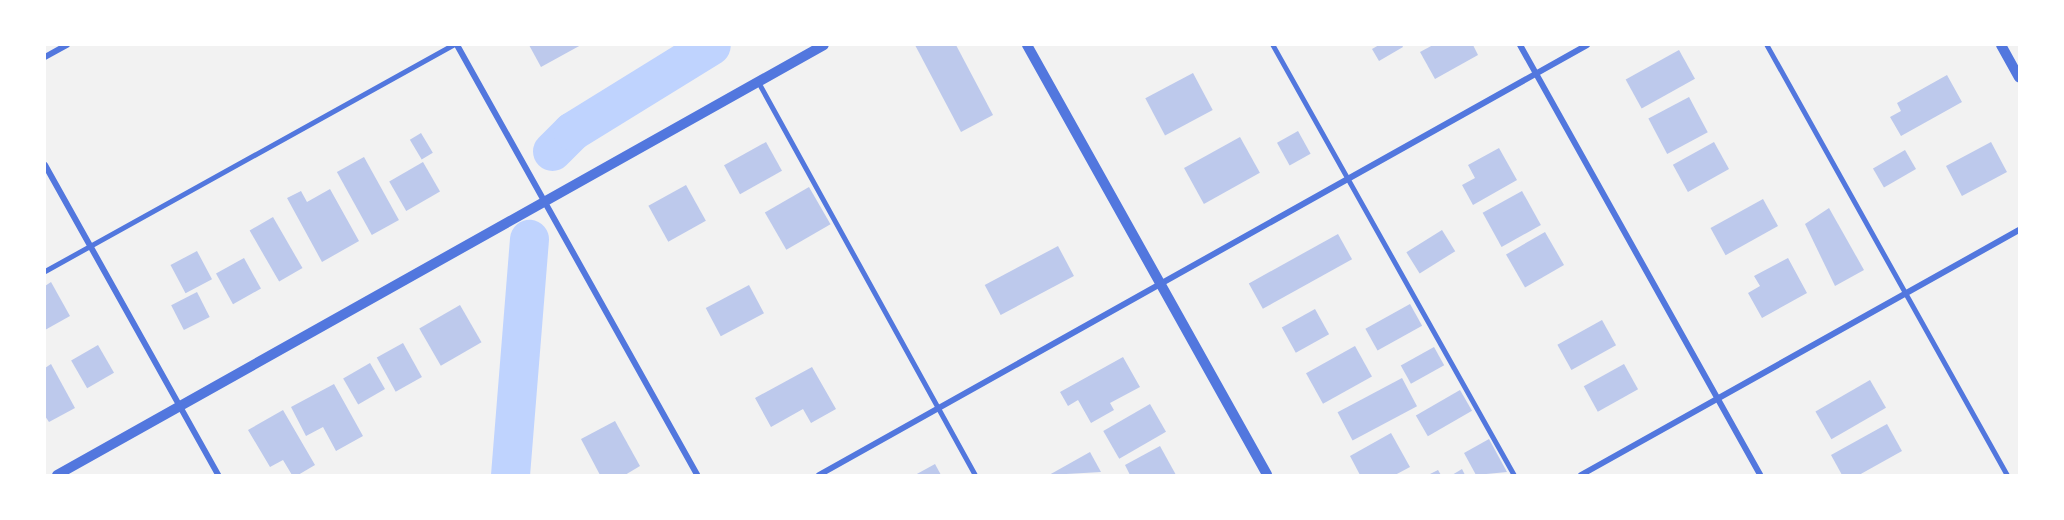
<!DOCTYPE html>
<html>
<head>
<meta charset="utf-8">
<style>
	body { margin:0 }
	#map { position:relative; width:2064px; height:520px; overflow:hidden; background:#f2f2f2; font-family:Roboto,sans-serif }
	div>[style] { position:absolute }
	.river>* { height:39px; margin:-19.5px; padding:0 19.5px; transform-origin:19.5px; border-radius:19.5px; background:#bfd3fe }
	.building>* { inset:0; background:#bdc9ec; transform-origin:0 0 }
	.service>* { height:4.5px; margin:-2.25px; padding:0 2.25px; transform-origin:2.25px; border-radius:2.25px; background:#5277de }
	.minor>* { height:6px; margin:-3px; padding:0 3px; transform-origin:3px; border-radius:3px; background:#5277de }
	.tertiary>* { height:10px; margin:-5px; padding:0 5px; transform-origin:5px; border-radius:5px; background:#5277de }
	span { translate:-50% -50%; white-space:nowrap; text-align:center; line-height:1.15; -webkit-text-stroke:6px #fff; paint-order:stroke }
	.frame { position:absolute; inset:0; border:46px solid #fff; pointer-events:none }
</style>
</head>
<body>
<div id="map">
	<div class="river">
		<div style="left:552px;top:151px;width:28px;rotate:-45deg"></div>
		<div style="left:572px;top:131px;width:163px;rotate:-31.7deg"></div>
		<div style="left:510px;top:475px;width:237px;rotate:-85.4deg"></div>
	</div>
	<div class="building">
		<div style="clip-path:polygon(529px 45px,581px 45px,541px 67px)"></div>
		<div style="clip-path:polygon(915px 45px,956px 45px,993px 115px,961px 132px)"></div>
		<div style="clip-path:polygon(1379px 45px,1402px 45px,1403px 47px,1379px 61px,1372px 49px)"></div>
		<div style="clip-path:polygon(1433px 45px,1473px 45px,1478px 55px,1435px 79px,1420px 52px)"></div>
		<div style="left:1679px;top:50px;width:33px;height:61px;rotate:61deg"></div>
		<div style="left:1193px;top:73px;width:42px;height:54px;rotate:62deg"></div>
		<div style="clip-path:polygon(1947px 75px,1962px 102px,1901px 136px,1890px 117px,1901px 111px,1897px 103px)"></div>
		<div style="left:1689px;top:97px;width:40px;height:46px;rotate:62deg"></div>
		<div style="left:1298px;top:131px;width:26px;height:24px;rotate:61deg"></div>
		<div style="left:421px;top:133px;width:23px;height:13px;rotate:59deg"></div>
		<div style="left:1240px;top:137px;width:41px;height:64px;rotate:61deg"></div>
		<div style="left:766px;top:142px;width:33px;height:48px;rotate:61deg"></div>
		<div style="left:1714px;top:142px;width:31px;height:47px;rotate:61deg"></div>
		<div style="left:1991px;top:142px;width:34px;height:51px;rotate:62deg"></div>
		<div style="clip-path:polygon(1499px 148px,1517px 180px,1473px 205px,1462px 185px,1475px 178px,1468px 165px)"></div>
		<div style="left:1905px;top:150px;width:22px;height:37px;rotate:60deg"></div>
		<div style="left:364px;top:157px;width:72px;height:31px;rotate:61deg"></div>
		<div style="left:423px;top:162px;width:34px;height:39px;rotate:60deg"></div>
		<div style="left:686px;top:185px;width:41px;height:43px;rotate:61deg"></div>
		<div style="left:809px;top:187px;width:43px;height:51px;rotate:60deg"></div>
		<div style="clip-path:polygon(330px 189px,359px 241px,322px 262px,287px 198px,301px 191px,307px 202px)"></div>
		<div style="left:1522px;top:191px;width:39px;height:45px;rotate:61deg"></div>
		<div style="left:1763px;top:199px;width:31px;height:60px;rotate:61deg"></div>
		<div style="clip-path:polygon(1829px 208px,1864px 270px,1835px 286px,1805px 224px)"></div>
		<div style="left:273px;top:217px;width:59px;height:27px;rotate:60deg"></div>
		<div style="left:1442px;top:230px;width:25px;height:42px;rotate:58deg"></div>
		<div style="left:1545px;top:232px;width:38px;height:45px;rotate:60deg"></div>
		<div style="left:1338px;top:234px;width:29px;height:102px;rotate:61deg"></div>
		<div style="left:1058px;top:246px;width:34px;height:83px;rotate:62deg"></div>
		<div style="left:197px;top:251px;width:32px;height:30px;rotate:62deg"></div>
		<div style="left:244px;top:258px;width:35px;height:32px;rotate:61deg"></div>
		<div style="clip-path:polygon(1788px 258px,1807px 293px,1762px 318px,1748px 293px,1760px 286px,1754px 276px)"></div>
		<div style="clip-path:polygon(51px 282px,70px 316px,45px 330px,45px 286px)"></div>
		<div style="left:749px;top:285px;width:32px;height:49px;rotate:62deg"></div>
		<div style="left:197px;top:292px;width:28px;height:29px;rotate:63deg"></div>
		<div style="left:1410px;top:304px;width:25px;height:51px;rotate:61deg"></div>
		<div style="left:460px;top:305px;width:43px;height:47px;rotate:60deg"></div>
		<div style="left:1315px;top:309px;width:29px;height:38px;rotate:61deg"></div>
		<div style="left:1602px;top:320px;width:29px;height:51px;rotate:61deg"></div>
		<div style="left:403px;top:343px;width:39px;height:30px;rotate:61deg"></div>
		<div style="left:98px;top:345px;width:32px;height:31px;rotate:60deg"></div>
		<div style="left:1355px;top:346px;width:35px;height:56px;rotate:61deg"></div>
		<div style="left:1434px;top:347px;width:21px;height:38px;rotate:61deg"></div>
		<div style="clip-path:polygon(1123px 357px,1140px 387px,1110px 403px,1114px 410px,1091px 423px,1078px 400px,1068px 406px,1060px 392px)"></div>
		<div style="left:370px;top:363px;width:30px;height:31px;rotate:60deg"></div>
		<div style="clip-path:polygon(51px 364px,75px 408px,49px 422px,45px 416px,45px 368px)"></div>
		<div style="left:1624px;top:364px;width:29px;height:46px;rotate:61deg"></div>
		<div style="clip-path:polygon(812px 367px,836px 409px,811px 423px,803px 409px,771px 427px,755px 398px)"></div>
		<div style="left:1402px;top:378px;width:32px;height:73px;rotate:62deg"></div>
		<div style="left:1870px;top:380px;width:32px;height:63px;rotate:60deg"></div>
		<div style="clip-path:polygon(334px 384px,363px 436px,336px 451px,323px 427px,306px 436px,291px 407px)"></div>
		<div style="left:1460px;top:390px;width:24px;height:51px;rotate:60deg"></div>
		<div style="left:1150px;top:404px;width:32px;height:54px;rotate:60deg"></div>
		<div style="clip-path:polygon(283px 410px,315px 465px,298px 475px,292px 475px,283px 460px,270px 467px,248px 430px)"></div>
		<div style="clip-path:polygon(615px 421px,640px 466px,625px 475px,600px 475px,581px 439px)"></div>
		<div style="clip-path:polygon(1887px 424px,1902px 451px,1859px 475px,1842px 475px,1831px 455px)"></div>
		<div style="clip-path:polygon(1391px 433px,1410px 467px,1395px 475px,1360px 475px,1350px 456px)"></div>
		<div style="clip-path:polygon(1489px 439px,1507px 472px,1476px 475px,1464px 453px)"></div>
		<div style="clip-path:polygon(1160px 446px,1176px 475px,1130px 475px,1125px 465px)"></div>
		<div style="clip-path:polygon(1090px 452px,1101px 472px,1049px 475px)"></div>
		<div style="clip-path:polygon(935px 464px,941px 475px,915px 475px)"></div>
		<div style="clip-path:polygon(1462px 469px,1465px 475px,1452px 475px)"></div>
		<div style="clip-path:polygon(1438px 470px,1441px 475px,1428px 475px)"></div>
	</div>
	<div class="service">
		<div style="left:1273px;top:45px;width:493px;rotate:60.7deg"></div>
		<div style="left:1767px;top:45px;width:492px;rotate:60.8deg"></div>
		<div style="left:759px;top:83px;width:448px;rotate:61.1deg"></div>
		<div style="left:45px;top:271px;width:466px;rotate:-29deg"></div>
	</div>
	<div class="minor">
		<div style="left:457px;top:45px;width:492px;rotate:60.8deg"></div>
		<div style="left:1520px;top:45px;width:492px;rotate:60.8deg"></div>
		<div style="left:45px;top:57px;width:25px;rotate:-29deg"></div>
		<div style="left:45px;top:165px;width:355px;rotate:60.8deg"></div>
		<div style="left:819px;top:475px;width:880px;rotate:-29.24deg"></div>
		<div style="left:1581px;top:475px;width:502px;rotate:-29.22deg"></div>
	</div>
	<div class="tertiary">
		<div style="left:1027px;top:45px;width:492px;rotate:60.8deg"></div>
		<div style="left:2001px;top:45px;width:37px;rotate:61deg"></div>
		<div style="left:57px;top:475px;width:879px;rotate:-29.28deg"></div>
	</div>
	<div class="frame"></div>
</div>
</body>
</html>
